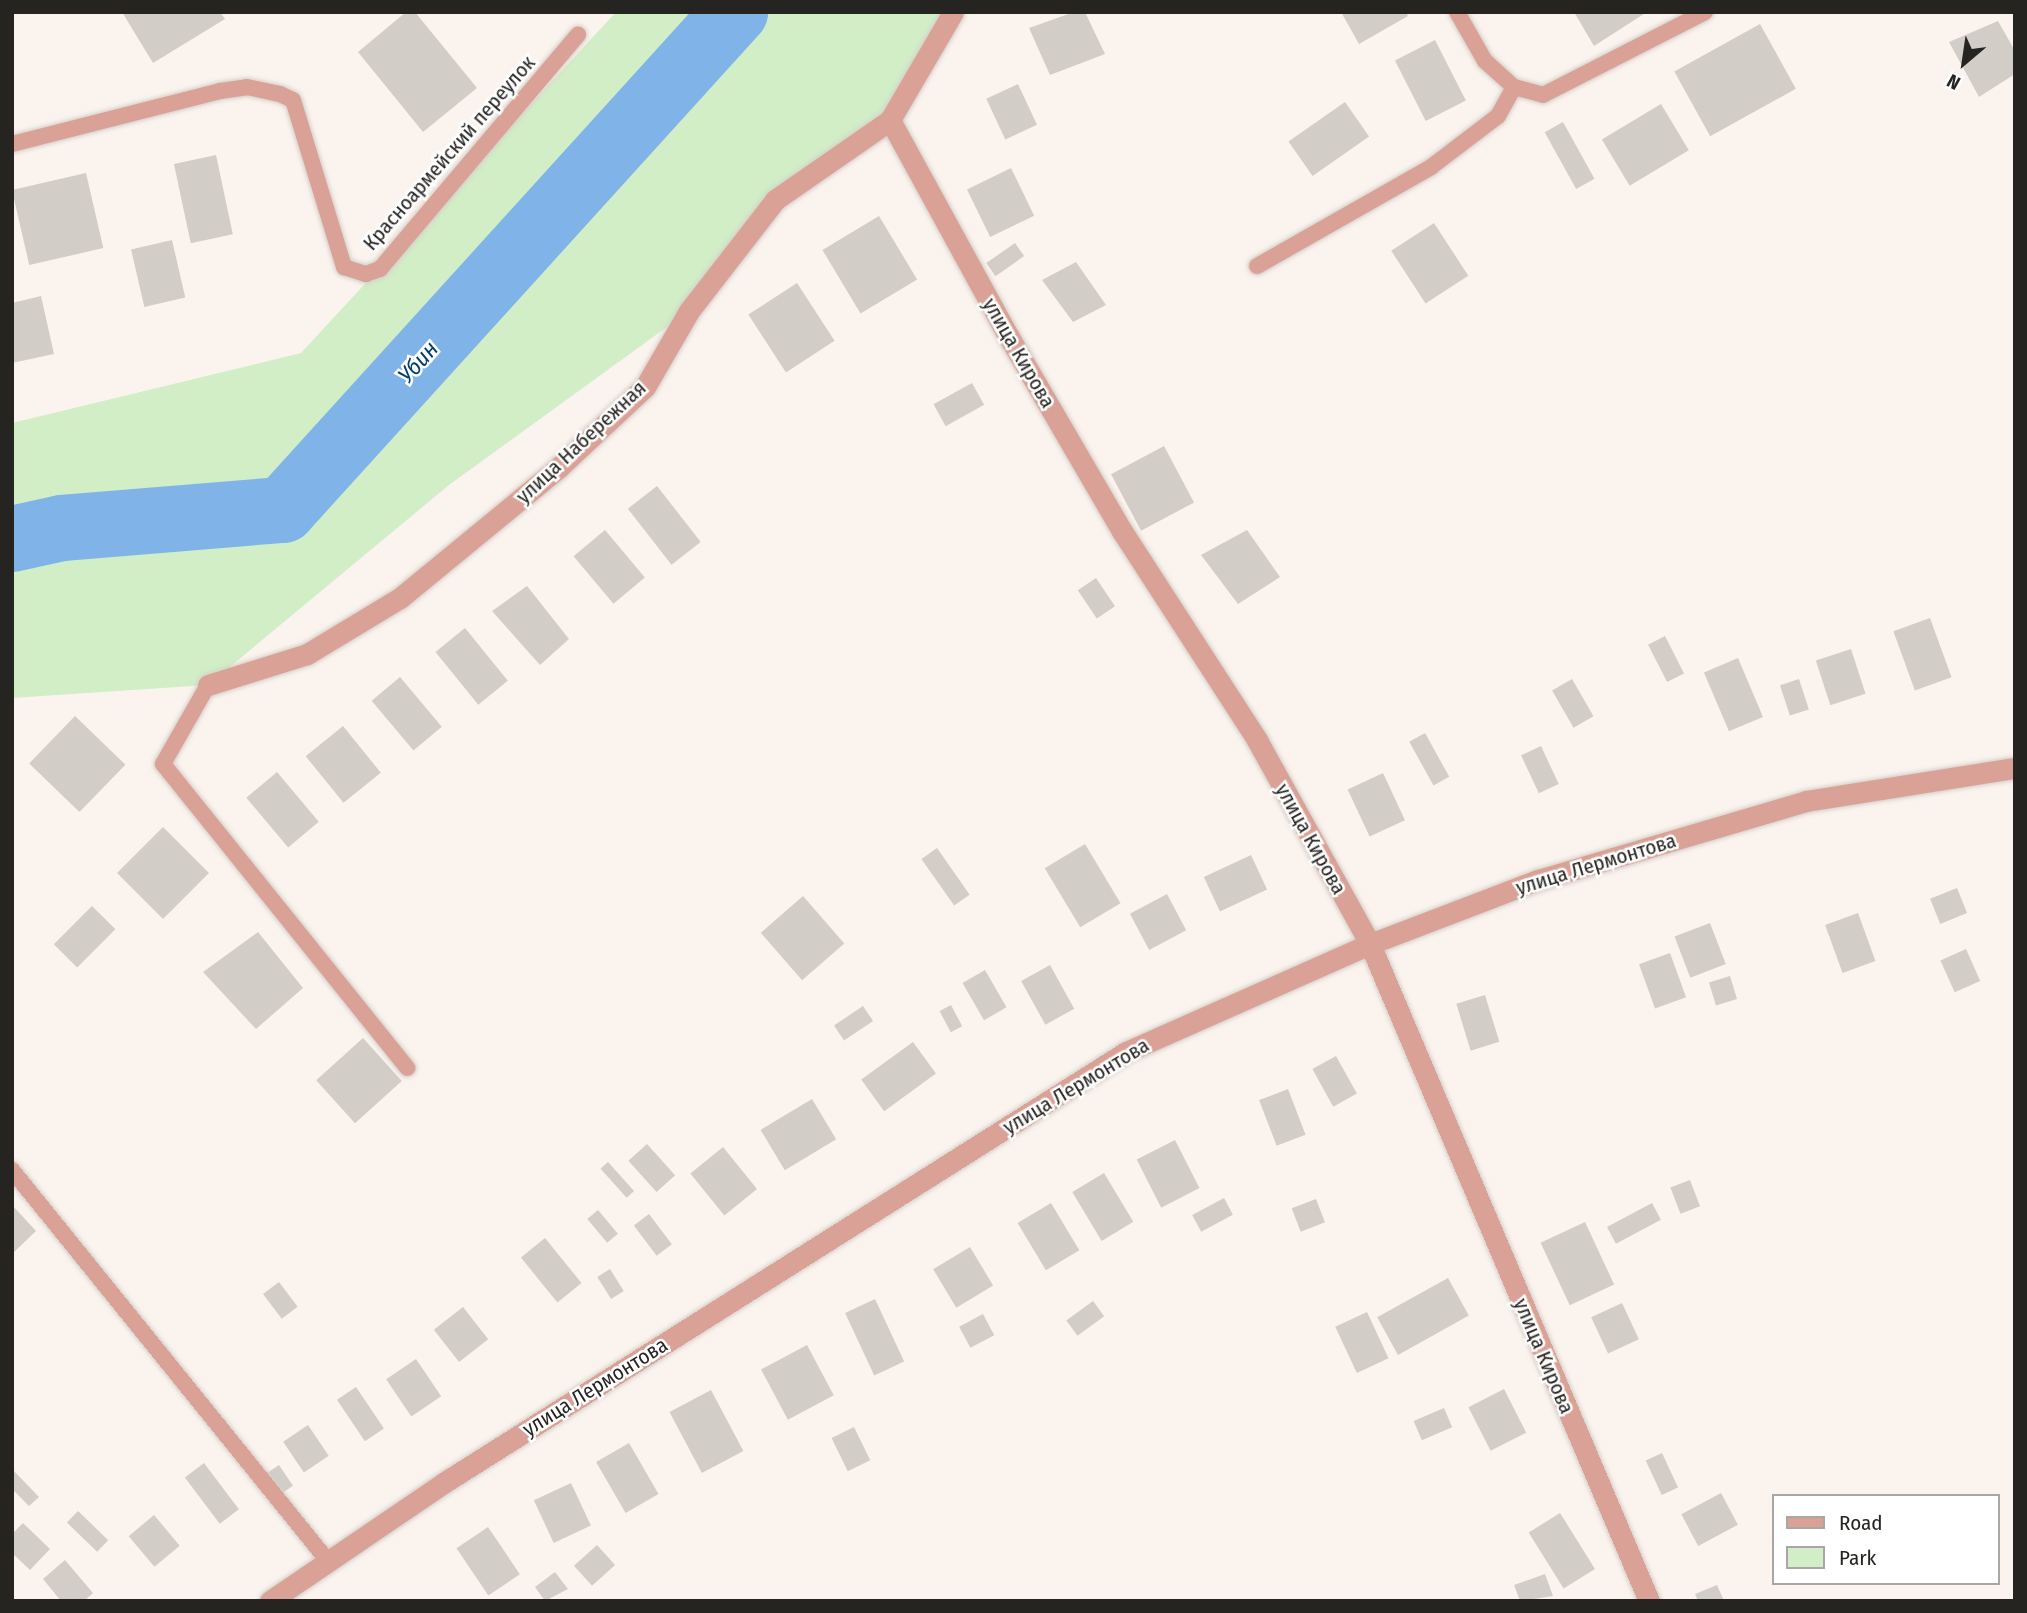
<!DOCTYPE html>
<html>
<head>
<meta charset="utf-8">
<style>
	body { margin:0 }
	#map { position:relative; width:2027px; height:1613px; overflow:hidden; background:#fbf4ee; font-family:"Fira Sans Condensed",sans-serif }
	div>[style] { position:absolute }
	.green>* { inset:0; background:#d1eec7 }
	.river>* { height:66px; margin:-33px; padding:0 33px; transform-origin:33px; border-radius:33px; background:#80b3e8 }
	.building>* { inset:0; background:#d3cdc7; transform-origin:0 0 }
	.roads { filter:drop-shadow(0 0 2px #d5cfc9) drop-shadow(0 0 2px #d5cfc9) }
	.service>* { height:16px; margin:-8px; padding:0 8px; transform-origin:8px; border-radius:8px; background:#daa297 }
	.minor>* { height:21px; margin:-10.5px; padding:0 10.5px; transform-origin:10.5px; border-radius:10.5px; background:#daa297 }
	span { translate:-50% -50%; white-space:nowrap; text-align:center; line-height:1.15; -webkit-text-stroke:5px #fff; paint-order:stroke }
	.street-label { font-size:21px; color:#262421 }
	.water-label { font-size:23px; color:#013d6d; font-style:italic }
	.frame { position:absolute; inset:0; border:14px solid #262421; pointer-events:none }
	.legend { position:absolute; left:1772px; top:1494px; width:228px; height:91px; box-sizing:border-box; background:#fff; border:2px solid #a8a7a6; margin:0; padding:9px 12px; list-style:none; font-size:21px; color:#262421 }
	.legend li { display:flex; align-items:center; gap:14px; height:35px }
	.legend b { width:35px; border:2px solid #a8a7a6 }
	.north { position:absolute; left:1929px; top:28px; width:70px; height:70px; -webkit-text-stroke:5px #fff; paint-order:stroke; rotate:209deg; font-size:19px; font-weight:700; line-height:28px; text-align:center; color:#262421 }
	.north::after { content:''; display:block; margin:auto; width:24px; height:32px; background:#262421; clip-path:polygon(50% 0,100% 100%,50% 72%,0 100%) }
</style>
</head>
<body>
<div id="map">
	<div class="green">
		<div style="clip-path:polygon(616px 12px,952px 12px,890px 120px,775px 200px,689px 311px,449px 485px,208px 685px,12px 698px,12px 423px,301px 353px)"></div>
	</div>
	<div class="river">
		<div style="left:12px;top:539px;width:51px;rotate:-12.4deg"></div>
		<div style="left:62px;top:528px;width:222px;rotate:-4.7deg"></div>
		<div style="left:283px;top:510px;width:673px;rotate:-47.77deg"></div>
	</div>
	<div class="building">
		<div style="clip-path:polygon(122px 12px,220px 12px,225px 19px,153px 63px)"></div>
		<div style="clip-path:polygon(406px 12px,415px 12px,477px 88px,423px 132px,358px 52px)"></div>
		<div style="clip-path:polygon(1074px 12px,1085px 12px,1105px 54px,1050px 75px,1029px 28px)"></div>
		<div style="clip-path:polygon(1341px 12px,1406px 12px,1408px 16px,1359px 44px)"></div>
		<div style="clip-path:polygon(1574px 12px,1647px 12px,1594px 46px)"></div>
		<div style="clip-path:polygon(1998px 21px,2015px 51px,2015px 74px,1979px 97px,1949px 42px)"></div>
		<div style="left:1760px;top:24px;width:74px;height:98px;rotate:61deg"></div>
		<div style="left:1435px;top:40px;width:68px;height:45px;rotate:63deg"></div>
		<div style="left:1018px;top:84px;width:45px;height:35px;rotate:65deg"></div>
		<div style="left:1345px;top:102px;width:42px;height:69px;rotate:55deg"></div>
		<div style="left:1661px;top:104px;width:54px;height:69px;rotate:59deg"></div>
		<div style="left:1563px;top:122px;width:65px;height:21px;rotate:61deg"></div>
		<div style="left:216px;top:155px;width:81px;height:43px;rotate:78deg"></div>
		<div style="left:1011px;top:168px;width:53px;height:49px;rotate:64deg"></div>
		<div style="left:86px;top:173px;width:77px;height:76px;rotate:77deg"></div>
		<div style="left:879px;top:216px;width:74px;height:66px;rotate:59deg"></div>
		<div style="left:1434px;top:223px;width:63px;height:51px;rotate:57deg"></div>
		<div style="left:172px;top:240px;width:59px;height:42px;rotate:77deg"></div>
		<div style="left:1015px;top:243px;width:16px;height:35px;rotate:55deg"></div>
		<div style="clip-path:polygon(1076px 262px,1106px 305px,1073px 322px,1042px 280px)"></div>
		<div style="left:797px;top:283px;width:69px;height:58px;rotate:57deg"></div>
		<div style="clip-path:polygon(41px 296px,54px 354px,12px 363px,12px 303px)"></div>
		<div style="left:972px;top:383px;width:25px;height:44px;rotate:61deg"></div>
		<div style="left:1164px;top:446px;width:64px;height:60px;rotate:62deg"></div>
		<div style="left:657px;top:486px;width:71px;height:37px;rotate:52deg"></div>
		<div style="left:605px;top:530px;width:62px;height:41px;rotate:50deg"></div>
		<div style="clip-path:polygon(1247px 530px,1280px 577px,1238px 604px,1201px 555px)"></div>
		<div style="left:1096px;top:578px;width:34px;height:22px;rotate:56deg"></div>
		<div style="clip-path:polygon(527px 586px,569px 639px,540px 665px,492px 611px)"></div>
		<div style="left:1930px;top:618px;width:63px;height:39px;rotate:70deg"></div>
		<div style="left:465px;top:628px;width:68px;height:38px;rotate:51deg"></div>
		<div style="left:1665px;top:636px;width:42px;height:19px;rotate:63deg"></div>
		<div style="left:1851px;top:649px;width:47px;height:37px;rotate:72deg"></div>
		<div style="left:1738px;top:658px;width:64px;height:37px;rotate:67deg"></div>
		<div style="left:400px;top:677px;width:65px;height:37px;rotate:50deg"></div>
		<div style="left:1572px;top:679px;width:43px;height:23px;rotate:60deg"></div>
		<div style="left:1799px;top:679px;width:32px;height:20px;rotate:72deg"></div>
		<div style="left:75px;top:716px;width:70px;height:66px;rotate:44deg"></div>
		<div style="left:343px;top:726px;width:60px;height:48px;rotate:51deg"></div>
		<div style="left:1425px;top:733px;width:50px;height:18px;rotate:61deg"></div>
		<div style="left:1541px;top:746px;width:42px;height:22px;rotate:65deg"></div>
		<div style="left:277px;top:772px;width:65px;height:40px;rotate:50deg"></div>
		<div style="left:1383px;top:773px;width:52px;height:39px;rotate:65deg"></div>
		<div style="left:163px;top:827px;width:65px;height:65px;rotate:45deg"></div>
		<div style="left:1085px;top:844px;width:69px;height:47px;rotate:59deg"></div>
		<div style="left:937px;top:848px;width:57px;height:19px;rotate:55deg"></div>
		<div style="left:1251px;top:855px;width:38px;height:52px;rotate:65deg"></div>
		<div style="left:1957px;top:888px;width:27px;height:29px;rotate:68deg"></div>
		<div style="left:1167px;top:894px;width:41px;height:42px;rotate:62deg"></div>
		<div style="left:803px;top:896px;width:63px;height:56px;rotate:49deg"></div>
		<div style="left:92px;top:906px;width:33px;height:54px;rotate:45deg"></div>
		<div style="left:1858px;top:913px;width:51px;height:35px;rotate:70deg"></div>
		<div style="left:1710px;top:923px;width:44px;height:38px;rotate:69deg"></div>
		<div style="clip-path:polygon(258px 932px,303px 988px,256px 1029px,203px 972px)"></div>
		<div style="left:1966px;top:949px;width:35px;height:28px;rotate:66deg"></div>
		<div style="left:1670px;top:953px;width:47px;height:33px;rotate:70deg"></div>
		<div style="left:1050px;top:965px;width:50px;height:33px;rotate:61deg"></div>
		<div style="left:985px;top:970px;width:43px;height:26px;rotate:60deg"></div>
		<div style="left:1730px;top:976px;width:24px;height:22px;rotate:73deg"></div>
		<div style="left:1485px;top:995px;width:49px;height:30px;rotate:73deg"></div>
		<div style="left:951px;top:1005px;width:24px;height:13px;rotate:62deg"></div>
		<div style="left:863px;top:1006px;width:18px;height:35px;rotate:56deg"></div>
		<div style="left:363px;top:1038px;width:58px;height:63px;rotate:48deg"></div>
		<div style="left:913px;top:1042px;width:39px;height:64px;rotate:54deg"></div>
		<div style="left:1336px;top:1056px;width:43px;height:27px;rotate:61deg"></div>
		<div style="left:1288px;top:1089px;width:49px;height:31px;rotate:69deg"></div>
		<div style="left:812px;top:1099px;width:47px;height:60px;rotate:59deg"></div>
		<div style="left:1175px;top:1140px;width:54px;height:43px;rotate:63deg"></div>
		<div style="left:647px;top:1144px;width:42px;height:25px;rotate:48deg"></div>
		<div style="left:723px;top:1147px;width:54px;height:42px;rotate:51deg"></div>
		<div style="left:608px;top:1162px;width:39px;height:10px;rotate:48deg"></div>
		<div style="left:1104px;top:1173px;width:57px;height:37px;rotate:59deg"></div>
		<div style="left:1690px;top:1180px;width:28px;height:21px;rotate:69deg"></div>
		<div style="left:1224px;top:1198px;width:19px;height:36px;rotate:62deg"></div>
		<div style="left:1316px;top:1199px;width:25px;height:26px;rotate:69deg"></div>
		<div style="left:1051px;top:1203px;width:55px;height:39px;rotate:59deg"></div>
		<div style="left:1652px;top:1203px;width:19px;height:51px;rotate:62deg"></div>
		<div style="clip-path:polygon(12px 1205px,36px 1231px,12px 1254px)"></div>
		<div style="left:598px;top:1210px;width:31px;height:14px;rotate:50deg"></div>
		<div style="left:649px;top:1214px;width:38px;height:19px;rotate:53deg"></div>
		<div style="left:1585px;top:1222px;width:69px;height:49px;rotate:65deg"></div>
		<div style="left:545px;top:1238px;width:58px;height:31px;rotate:51deg"></div>
		<div style="left:970px;top:1247px;width:45px;height:43px;rotate:59deg"></div>
		<div style="left:610px;top:1269px;width:26px;height:15px;rotate:58deg"></div>
		<div style="left:1448px;top:1278px;width:43px;height:81px;rotate:61deg"></div>
		<div style="left:279px;top:1282px;width:31px;height:20px;rotate:53deg"></div>
		<div style="left:875px;top:1299px;width:69px;height:33px;rotate:65deg"></div>
		<div style="left:1093px;top:1301px;width:19px;height:33px;rotate:54deg"></div>
		<div style="left:1622px;top:1303px;width:40px;height:34px;rotate:65deg"></div>
		<div style="left:463px;top:1307px;width:41px;height:37px;rotate:52deg"></div>
		<div style="left:1367px;top:1312px;width:51px;height:35px;rotate:65deg"></div>
		<div style="left:983px;top:1314px;width:24px;height:27px;rotate:62deg"></div>
		<div style="left:807px;top:1345px;width:57px;height:52px;rotate:62deg"></div>
		<div style="left:416px;top:1359px;width:45px;height:36px;rotate:56deg"></div>
		<div style="left:356px;top:1387px;width:50px;height:23px;rotate:56deg"></div>
		<div style="left:1504px;top:1389px;width:49px;height:40px;rotate:63deg"></div>
		<div style="left:711px;top:1390px;width:69px;height:47px;rotate:62deg"></div>
		<div style="left:1444px;top:1408px;width:21px;height:33px;rotate:67deg"></div>
		<div style="left:308px;top:1425px;width:37px;height:30px;rotate:56deg"></div>
		<div style="left:854px;top:1427px;width:37px;height:25px;rotate:64deg"></div>
		<div style="left:629px;top:1443px;width:59px;height:38px;rotate:60deg"></div>
		<div style="left:1662px;top:1453px;width:38px;height:18px;rotate:65deg"></div>
		<div style="left:204px;top:1463px;width:58px;height:24px;rotate:53deg"></div>
		<div style="left:279px;top:1465px;width:25px;height:25px;rotate:56deg"></div>
		<div style="clip-path:polygon(12px 1469px,39px 1497px,29px 1506px,12px 1489px)"></div>
		<div style="left:571px;top:1483px;width:47px;height:41px;rotate:65deg"></div>
		<div style="left:1721px;top:1493px;width:36px;height:45px;rotate:62deg"></div>
		<div style="left:78px;top:1511px;width:42px;height:16px;rotate:44deg"></div>
		<div style="left:1560px;top:1513px;width:66px;height:37px;rotate:58deg"></div>
		<div style="left:154px;top:1515px;width:40px;height:33px;rotate:50deg"></div>
		<div style="clip-path:polygon(23px 1523px,50px 1549px,30px 1570px,12px 1553px,12px 1534px)"></div>
		<div style="left:488px;top:1527px;width:57px;height:38px;rotate:56deg"></div>
		<div style="left:597px;top:1545px;width:27px;height:31px;rotate:48deg"></div>
		<div style="clip-path:polygon(65px 1560px,93px 1593px,84px 1601px,61px 1601px,43px 1579px)"></div>
		<div style="clip-path:polygon(555px 1572px,568px 1589px,545px 1601px,535px 1587px)"></div>
		<div style="clip-path:polygon(1545px 1574px,1553px 1596px,1520px 1601px,1514px 1585px)"></div>
		<div style="clip-path:polygon(1717px 1585px,1724px 1601px,1698px 1601px,1695px 1594px)"></div>
	</div>
	<div class="roads">
		<div class="service">
			<div style="left:1457px;top:12px;width:56px;rotate:60.3deg"></div>
			<div style="left:1485px;top:61px;width:39px;rotate:42deg"></div>
			<div style="left:1514px;top:87px;width:30px;rotate:15deg"></div>
			<div style="left:1543px;top:95px;width:182px;rotate:-27.1deg"></div>
			<div style="left:12px;top:144px;width:215px;rotate:-14.3deg"></div>
			<div style="left:220px;top:91px;width:27px;rotate:-8deg"></div>
			<div style="left:247px;top:87px;width:34px;rotate:12deg"></div>
			<div style="left:280px;top:94px;width:14px;rotate:25deg"></div>
			<div style="left:293px;top:100px;width:175px;rotate:73deg"></div>
			<div style="left:344px;top:267px;width:23px;rotate:18deg"></div>
			<div style="left:366px;top:274px;width:15px;rotate:-20deg"></div>
			<div style="left:380px;top:269px;width:307px;rotate:-49.8deg"></div>
			<div style="left:1257px;top:266px;width:200px;rotate:-29.6deg"></div>
			<div style="left:1431px;top:167px;width:84px;rotate:-37.3deg"></div>
			<div style="left:1498px;top:116px;width:33px;rotate:-61deg"></div>
			<div style="left:208px;top:685px;width:91px;rotate:119.7deg"></div>
			<div style="left:163px;top:764px;width:390px;rotate:51.2deg"></div>
			<div style="left:12px;top:1170px;width:503px;rotate:51.06deg"></div>
		</div>
		<div class="minor">
			<div style="left:890px;top:120px;width:247px;rotate:61.3deg"></div>
			<div style="left:1009px;top:337px;width:225px;rotate:59.8deg"></div>
			<div style="left:1122px;top:531px;width:249px;rotate:57.1deg"></div>
			<div style="left:1257px;top:740px;width:233px;rotate:61deg"></div>
			<div style="left:1370px;top:944px;width:714px;rotate:66.99deg"></div>
			<div style="left:208px;top:685px;width:104px;rotate:-17.4deg"></div>
			<div style="left:307px;top:654px;width:109px;rotate:-31.1deg"></div>
			<div style="left:400px;top:598px;width:205px;rotate:-39.4deg"></div>
			<div style="left:558px;top:468px;width:119px;rotate:-43deg"></div>
			<div style="left:645px;top:387px;width:88px;rotate:-59.9deg"></div>
			<div style="left:689px;top:311px;width:140px;rotate:-52.2deg"></div>
			<div style="left:775px;top:200px;width:140px;rotate:-34.8deg"></div>
			<div style="left:890px;top:120px;width:125px;rotate:-59.7deg"></div>
			<div style="left:270px;top:1601px;width:212px;rotate:-34.2deg"></div>
			<div style="left:445px;top:1482px;width:805px;rotate:-32.27deg"></div>
			<div style="left:1126px;top:1052px;width:267px;rotate:-23.9deg"></div>
			<div style="left:1370px;top:944px;width:180px;rotate:-20.9deg"></div>
			<div style="left:1538px;top:880px;width:279px;rotate:-16.4deg"></div>
			<div style="left:1806px;top:801px;width:212px;rotate:-9deg"></div>
		</div>
	</div>
	<div class="street-label">
		<span style="left:449px;top:153px;rotate:-49deg">Красноармейский переулок</span>
		<span style="left:1019px;top:353px;rotate:60deg">улица Кирова</span>
		<span style="left:581px;top:442px;rotate:-43deg">улица Набережная</span>
		<span style="left:1311px;top:839px;rotate:61deg">улица Кирова</span>
		<span style="left:1596px;top:864px;rotate:-17deg">улица Лермонтова</span>
		<span style="left:1076px;top:1086px;rotate:-31deg">улица Лермонтова</span>
		<span style="left:1544px;top:1356px;rotate:67deg">улица Кирова</span>
		<span style="left:595px;top:1387px;rotate:-32deg">улица Лермонтова</span>
	</div>
	<div class="water-label">
		<span style="left:418px;top:362px;rotate:-48deg">Убин</span>
	</div>
	<div class="frame"></div>
	<ul class="legend">
	<li><b style="height:9px;background:#daa297"></b>Road</li>
	<li><b style="height:19px;background:#d1eec7"></b>Park</li>
	</ul>
	<div class="north">N</div>
</div>
</body>
</html>
